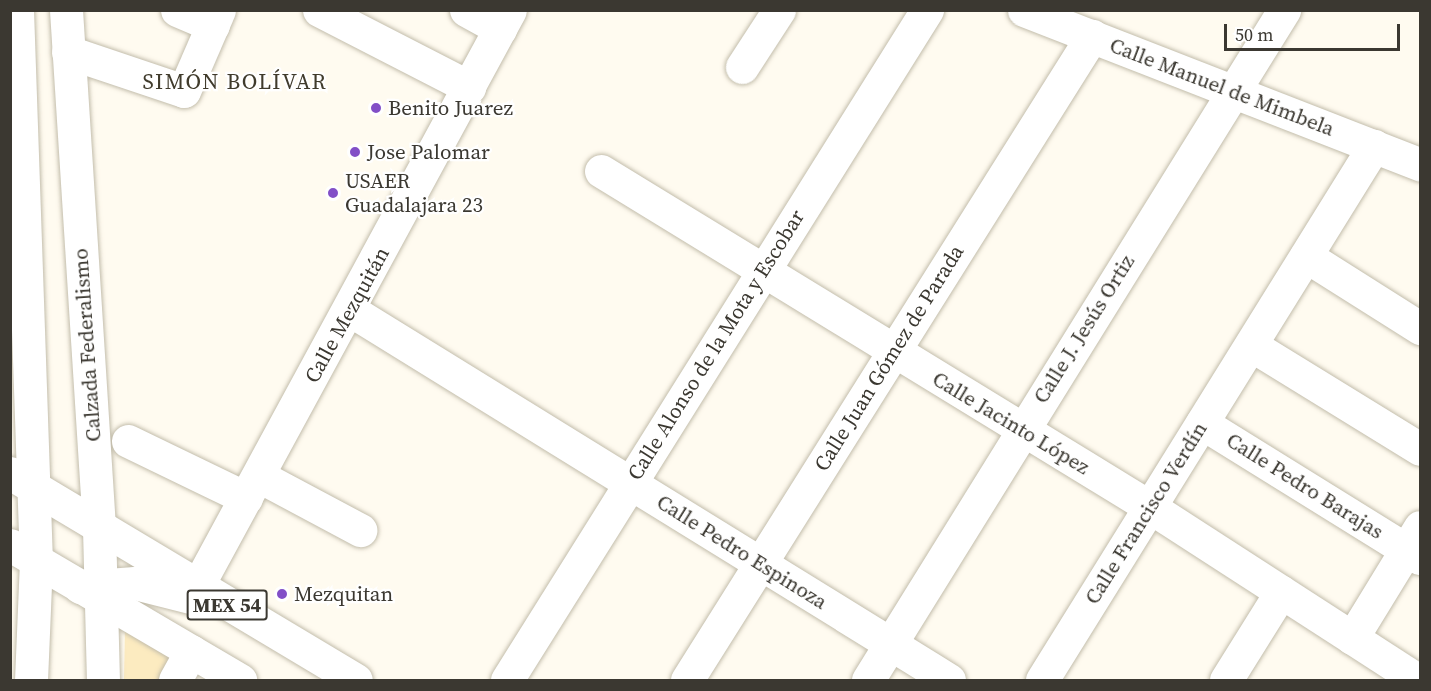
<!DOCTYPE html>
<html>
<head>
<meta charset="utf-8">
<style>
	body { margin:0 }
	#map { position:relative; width:1431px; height:691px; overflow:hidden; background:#fffbf0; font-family:"Source Serif 4",serif }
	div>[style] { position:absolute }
	.green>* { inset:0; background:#fcebc0 }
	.roads { filter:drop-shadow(0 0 2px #c3bdab) drop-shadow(0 0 2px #c3bdab) }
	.minor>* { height:33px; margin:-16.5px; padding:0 16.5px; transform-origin:16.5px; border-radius:16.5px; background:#fff }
	.major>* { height:33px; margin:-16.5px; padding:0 16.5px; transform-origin:16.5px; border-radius:16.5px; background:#fff }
	.dots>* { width:16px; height:16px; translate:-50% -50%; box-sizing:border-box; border:3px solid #fff; border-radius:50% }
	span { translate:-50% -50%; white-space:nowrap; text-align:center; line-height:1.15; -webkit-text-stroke:4.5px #fff; paint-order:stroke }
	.shield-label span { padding:2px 4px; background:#fff; border:2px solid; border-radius:4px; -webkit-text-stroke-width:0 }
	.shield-label { font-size:20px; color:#3b3831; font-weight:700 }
	.street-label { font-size:21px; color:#3b3831 }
	.poi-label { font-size:21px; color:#3b3831 }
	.left { translate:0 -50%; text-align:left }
	.neighbourhood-label { font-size:22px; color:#403b2c; letter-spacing:1.5px }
	.frame { position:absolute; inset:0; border:12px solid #3b3831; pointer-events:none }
	.scale { position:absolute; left:1224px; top:24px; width:176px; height:27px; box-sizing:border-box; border:3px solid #3b3831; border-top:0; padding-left:8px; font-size:18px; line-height:21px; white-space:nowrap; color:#3b3831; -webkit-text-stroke:4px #fff; paint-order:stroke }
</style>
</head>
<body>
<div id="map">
	<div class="green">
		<div style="clip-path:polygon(125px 627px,177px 659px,167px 680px,124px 680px)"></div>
	</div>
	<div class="roads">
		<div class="minor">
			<div style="left:177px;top:10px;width:39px;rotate:23deg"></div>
			<div style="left:319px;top:10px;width:169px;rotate:27.2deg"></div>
			<div style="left:466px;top:10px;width:39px;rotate:29deg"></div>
			<div style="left:1024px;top:10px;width:425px;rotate:21.3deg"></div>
			<div style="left:68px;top:52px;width:122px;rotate:18.6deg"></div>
			<div style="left:184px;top:91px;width:88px;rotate:-66.6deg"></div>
			<div style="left:742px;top:67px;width:68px;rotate:-57deg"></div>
			<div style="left:601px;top:171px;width:644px;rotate:31.47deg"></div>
			<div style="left:1150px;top:507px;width:318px;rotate:32.9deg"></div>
			<div style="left:1306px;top:256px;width:135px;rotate:32.3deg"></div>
			<div style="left:350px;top:310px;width:704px;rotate:31.7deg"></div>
			<div style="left:1251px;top:345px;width:198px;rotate:31.6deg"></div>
			<div style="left:1202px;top:423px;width:256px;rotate:31.8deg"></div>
			<div style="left:128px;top:441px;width:131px;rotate:25.8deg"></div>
			<div style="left:259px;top:476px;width:115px;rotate:28.1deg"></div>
			<div style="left:197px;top:587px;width:656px;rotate:-61.52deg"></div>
			<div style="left:1352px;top:638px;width:130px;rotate:-58.5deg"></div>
			<div style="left:507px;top:680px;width:791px;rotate:-57.92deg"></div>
			<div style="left:687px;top:680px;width:761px;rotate:-57.83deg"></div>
			<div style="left:868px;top:680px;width:789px;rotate:-58.16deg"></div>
			<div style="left:1042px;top:680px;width:629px;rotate:-58.13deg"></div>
			<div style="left:1226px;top:680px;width:104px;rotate:-58deg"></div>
		</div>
		<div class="major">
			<div style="left:17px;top:10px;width:551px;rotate:88.03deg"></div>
			<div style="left:36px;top:561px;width:119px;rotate:92.4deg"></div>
			<div style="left:66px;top:10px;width:519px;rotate:86.35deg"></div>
			<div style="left:99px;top:528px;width:152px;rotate:88.5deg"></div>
			<div style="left:10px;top:473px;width:403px;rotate:30.9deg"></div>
			<div style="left:10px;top:545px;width:267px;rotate:30.4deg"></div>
			<div style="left:80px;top:587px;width:55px;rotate:-4.2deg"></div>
			<div style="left:135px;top:583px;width:61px;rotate:14.3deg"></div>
			<div style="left:175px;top:680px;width:33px;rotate:-61deg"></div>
		</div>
	</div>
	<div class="dots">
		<div style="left:376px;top:108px;background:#824fc7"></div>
		<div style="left:355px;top:152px;background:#824fc7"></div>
		<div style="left:333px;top:193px;background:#824fc7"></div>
		<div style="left:282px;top:594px;background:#824fc7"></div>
	</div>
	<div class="shield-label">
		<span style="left:227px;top:605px">MEX 54</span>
	</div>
	<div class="street-label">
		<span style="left:1222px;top:87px;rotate:21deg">Calle Manuel de Mimbela</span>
		<span style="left:347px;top:315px;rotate:-61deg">Calle Mezquitán</span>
		<span style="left:1084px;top:329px;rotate:-58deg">Calle J. Jesús Ortiz</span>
		<span style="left:87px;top:345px;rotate:-94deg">Calzada Federalismo</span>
		<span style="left:716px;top:345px;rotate:-58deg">Calle Alonso de la Mota y Escobar</span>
		<span style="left:889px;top:358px;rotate:-58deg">Calle Juan Gómez de Parada</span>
		<span style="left:1011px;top:423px;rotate:31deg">Calle Jacinto López</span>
		<span style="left:1305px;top:486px;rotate:32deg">Calle Pedro Barajas</span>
		<span style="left:1146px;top:513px;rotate:-58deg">Calle Francisco Verdín</span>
		<span style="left:742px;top:552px;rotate:32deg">Calle Pedro Espinoza</span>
	</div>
	<div class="poi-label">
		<span class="left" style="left:388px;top:108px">Benito Juarez</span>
		<span class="left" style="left:367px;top:152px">Jose Palomar</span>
		<span class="left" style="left:345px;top:193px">USAER<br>Guadalajara 23</span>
		<span class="left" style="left:294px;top:594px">Mezquitan</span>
	</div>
	<div class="neighbourhood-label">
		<span style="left:235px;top:82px">SIMÓN BOLÍVAR</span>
	</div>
	<div class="frame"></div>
	<div class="scale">50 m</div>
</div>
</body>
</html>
